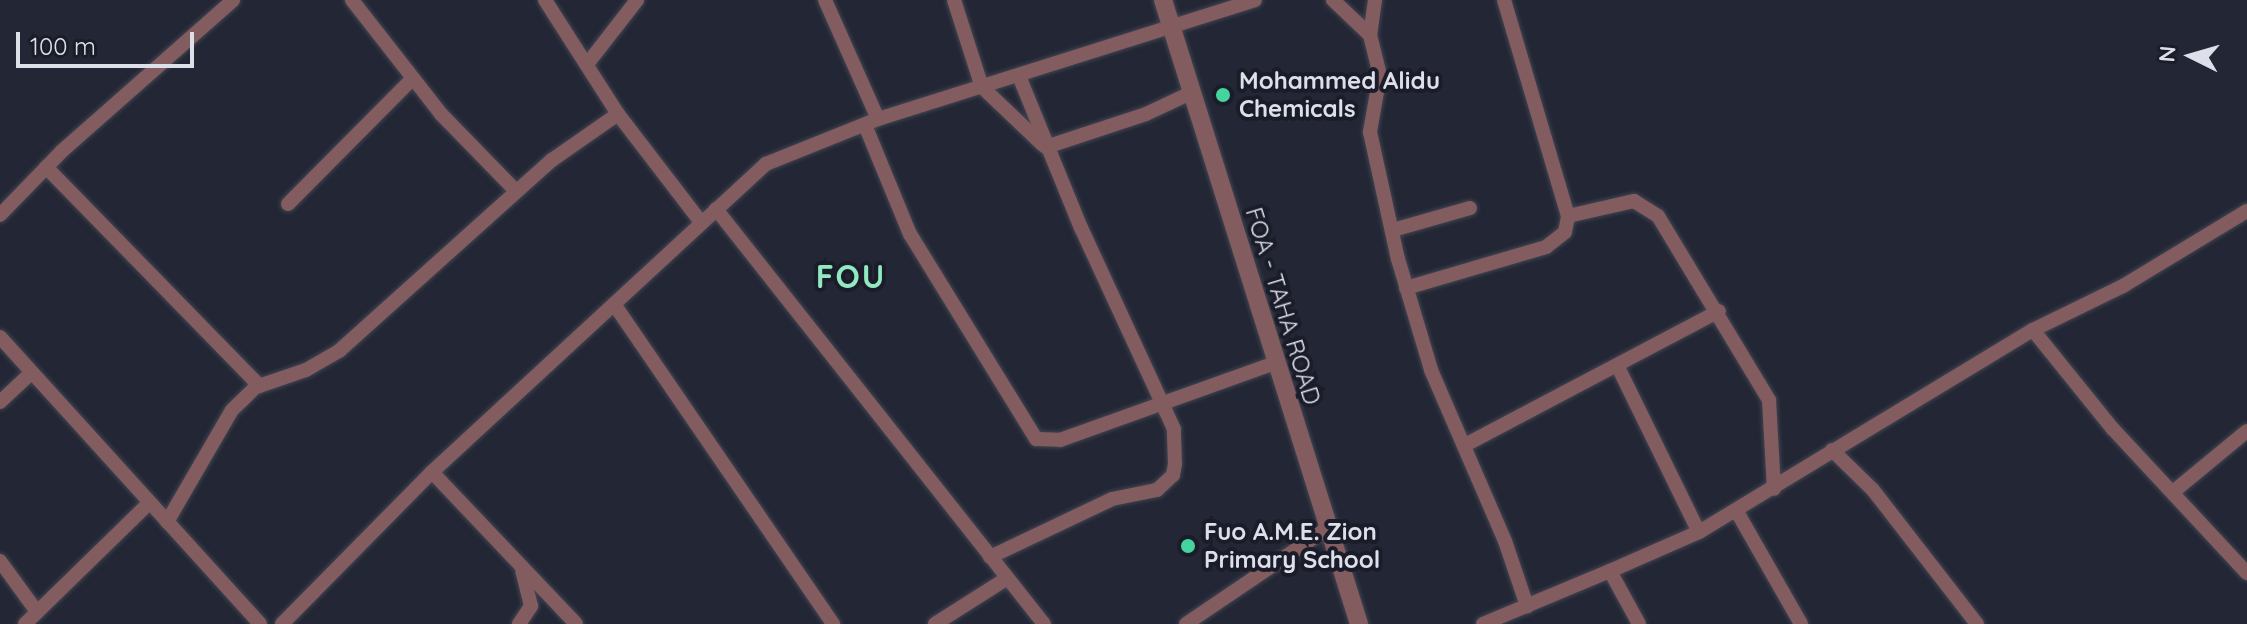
<!DOCTYPE html>
<html>
<head>
<meta charset="utf-8">
<style>
	body { margin:0 }
	#map { position:relative; width:2247px; height:624px; overflow:hidden; background:#232634; font-family:Quicksand,sans-serif }
	div>[style] { position:absolute }
	.roads { filter:drop-shadow(0 0 2px #414451) drop-shadow(0 0 2px #414451) }
	.minor>* { height:14px; margin:-7px; padding:0 7px; transform-origin:7px; border-radius:7px; background:#835c5f }
	.tertiary>* { height:18px; margin:-9px; padding:0 9px; transform-origin:9px; border-radius:9px; background:#835c5f }
	.dots>* { width:22px; height:22px; translate:-50% -50%; box-sizing:border-box; border:4px solid #1a1d29; border-radius:50% }
	span { translate:-50% -50%; white-space:nowrap; text-align:center; line-height:1.15; -webkit-text-stroke:8px #1a1d29; paint-order:stroke }
	.poi-label { font-size:24px; color:#dde0e9; font-weight:700 }
	.left { translate:0 -50%; text-align:left }
	.street-label { font-size:24px; color:#dde0e9 }
	.district-label { font-size:32px; color:#92e8c1; font-weight:700; letter-spacing:2px }
	.north { position:absolute; left:2151px; top:16px; width:80px; height:80px; -webkit-text-stroke:6px #1a1d29; paint-order:stroke; rotate:275deg; font-size:22px; font-weight:700; line-height:32px; text-align:center; color:#dde0e9 }
	.north::after { content:''; display:block; margin:auto; width:28px; height:36px; background:#dde0e9; clip-path:polygon(50% 0,100% 100%,50% 72%,0 100%) }
	.scale { position:absolute; left:16px; top:32px; width:178px; height:36px; box-sizing:border-box; border:4px solid #dde0e9; border-top:0; padding-left:10px; font-size:24px; line-height:28px; white-space:nowrap; color:#dde0e9; -webkit-text-stroke:6px #1a1d29; paint-order:stroke }
</style>
</head>
<body>
<div id="map">
	<div class="roads">
		<div class="minor">
			<div style="left:352px;top:0;width:145px;rotate:52deg"></div>
			<div style="left:441px;top:114px;width:107px;rotate:45.8deg"></div>
			<div style="left:545px;top:0;width:135px;rotate:57.4deg"></div>
			<div style="left:618px;top:114px;width:136px;rotate:52.5deg"></div>
			<div style="left:825px;top:0;width:130px;rotate:66deg"></div>
			<div style="left:954px;top:0;width:91px;rotate:72.2deg"></div>
			<div style="left:982px;top:87px;width:84px;rotate:43.6deg"></div>
			<div style="left:1333px;top:0;width:51px;rotate:43.4deg"></div>
			<div style="left:1375px;top:0;width:35px;rotate:98deg"></div>
			<div style="left:1370px;top:35px;width:41px;rotate:76deg"></div>
			<div style="left:1380px;top:75px;width:58px;rotate:100deg"></div>
			<div style="left:1370px;top:132px;width:130px;rotate:77.6deg"></div>
			<div style="left:1398px;top:259px;width:116px;rotate:73.4deg"></div>
			<div style="left:1431px;top:370px;width:186px;rotate:66.6deg"></div>
			<div style="left:1505px;top:541px;width:69px;rotate:71.3deg"></div>
			<div style="left:588px;top:63px;width:80px;rotate:-52.1deg"></div>
			<div style="left:865px;top:125px;width:118px;rotate:67.6deg"></div>
			<div style="left:910px;top:234px;width:241px;rotate:58.4deg"></div>
			<div style="left:1036px;top:439px;width:24px;rotate:2deg"></div>
			<div style="left:1060px;top:440px;width:228px;rotate:-19.7deg"></div>
			<div style="left:1046px;top:147px;width:105px;rotate:-18.3deg"></div>
			<div style="left:1146px;top:114px;width:52px;rotate:-25.1deg"></div>
			<div style="left:46px;top:167px;width:306px;rotate:45.7deg"></div>
			<div style="left:288px;top:204px;width:177px;rotate:-45.2deg"></div>
			<div style="left:716px;top:209px;width:529px;rotate:51.68deg"></div>
			<div style="left:0;top:215px;width:89px;rotate:-45.9deg"></div>
			<div style="left:62px;top:151px;width:228px;rotate:-41.4deg"></div>
			<div style="left:1568px;top:216px;width:68px;rotate:-12.8deg"></div>
			<div style="left:1634px;top:201px;width:28px;rotate:32deg"></div>
			<div style="left:1658px;top:216px;width:215px;rotate:58.9deg"></div>
			<div style="left:1769px;top:400px;width:89px;rotate:86.8deg"></div>
			<div style="left:1393px;top:230px;width:80px;rotate:-15.9deg"></div>
			<div style="left:1406px;top:288px;width:146px;rotate:-16.3deg"></div>
			<div style="left:1546px;top:247px;width:24px;rotate:-38deg"></div>
			<div style="left:1565px;top:232px;width:16px;rotate:-79deg"></div>
			<div style="left:1568px;top:216px;width:225px;rotate:-106.5deg"></div>
			<div style="left:614px;top:304px;width:388px;rotate:55.6deg"></div>
			<div style="left:2033px;top:330px;width:127px;rotate:51.1deg"></div>
			<div style="left:2113px;top:429px;width:197px;rotate:47.1deg"></div>
			<div style="left:0;top:337px;width:387px;rotate:47.8deg"></div>
			<div style="left:1618px;top:367px;width:184px;rotate:63.9deg"></div>
			<div style="left:0;top:402px;width:42px;rotate:-43.1deg"></div>
			<div style="left:1465px;top:445px;width:287px;rotate:-27.8deg"></div>
			<div style="left:1832px;top:450px;width:57px;rotate:44.3deg"></div>
			<div style="left:1873px;top:490px;width:170px;rotate:52.2deg"></div>
			<div style="left:432px;top:472px;width:209px;rotate:46.5deg"></div>
			<div style="left:2173px;top:492px;width:96px;rotate:-39.5deg"></div>
			<div style="left:1736px;top:510px;width:131px;rotate:60.3deg"></div>
			<div style="left:167px;top:522px;width:129px;rotate:-59.9deg"></div>
			<div style="left:232px;top:410px;width:33px;rotate:-44deg"></div>
			<div style="left:256px;top:387px;width:53px;rotate:-18.8deg"></div>
			<div style="left:306px;top:370px;width:39px;rotate:-30deg"></div>
			<div style="left:340px;top:350px;width:285px;rotate:-41.9deg"></div>
			<div style="left:552px;top:160px;width:80px;rotate:-34.9deg"></div>
			<div style="left:990px;top:557px;width:135px;rotate:-25.4deg"></div>
			<div style="left:1112px;top:499px;width:46px;rotate:-11.3deg"></div>
			<div style="left:1157px;top:490px;width:22px;rotate:-43deg"></div>
			<div style="left:1173px;top:475px;width:11px;rotate:-80deg"></div>
			<div style="left:1175px;top:464px;width:35px;rotate:-92deg"></div>
			<div style="left:1174px;top:429px;width:221px;rotate:-114.8deg"></div>
			<div style="left:1081px;top:228px;width:164px;rotate:-112.2deg"></div>
			<div style="left:0;top:561px;width:63px;rotate:54deg"></div>
			<div style="left:1610px;top:571px;width:97px;rotate:-23.7deg"></div>
			<div style="left:1699px;top:532px;width:390px;rotate:-31.2deg"></div>
			<div style="left:2033px;top:330px;width:100px;rotate:-26.1deg"></div>
			<div style="left:2123px;top:286px;width:145px;rotate:-31.2deg"></div>
			<div style="left:25px;top:624px;width:173px;rotate:-44.3deg"></div>
			<div style="left:282px;top:624px;width:214px;rotate:-45.4deg"></div>
			<div style="left:432px;top:472px;width:454px;rotate:-42.7deg"></div>
			<div style="left:766px;top:164px;width:121px;rotate:-21.9deg"></div>
			<div style="left:878px;top:119px;width:395px;rotate:-17.5deg"></div>
			<div style="left:519px;top:624px;width:22px;rotate:-56deg"></div>
			<div style="left:531px;top:606px;width:36px;rotate:-104deg"></div>
			<div style="left:935px;top:624px;width:84px;rotate:-32.4deg"></div>
			<div style="left:1186px;top:624px;width:171px;rotate:-34.1deg"></div>
			<div style="left:1483px;top:624px;width:138px;rotate:-22.7deg"></div>
			<div style="left:1610px;top:571px;width:60px;rotate:61.3deg"></div>
		</div>
		<div class="tertiary">
			<div style="left:1163px;top:0;width:654px;rotate:72.56deg"></div>
		</div>
	</div>
	<div class="dots">
		<div style="left:1223px;top:95px;background:#46d49e"></div>
		<div style="left:1188px;top:546px;background:#46d49e"></div>
	</div>
	<div class="poi-label">
		<span class="left" style="left:1239px;top:95px">Mohammed Alidu<br>Chemicals</span>
		<span class="left" style="left:1204px;top:546px">Fuo A.M.E. Zion<br>Primary School</span>
	</div>
	<div class="street-label">
		<span style="left:1283px;top:306px;rotate:73deg">FOA - TAHA ROAD</span>
	</div>
	<div class="district-label">
		<span style="left:851px;top:276px">FOU</span>
	</div>
	<div class="north">N</div>
	<div class="scale">100 m</div>
</div>
</body>
</html>
